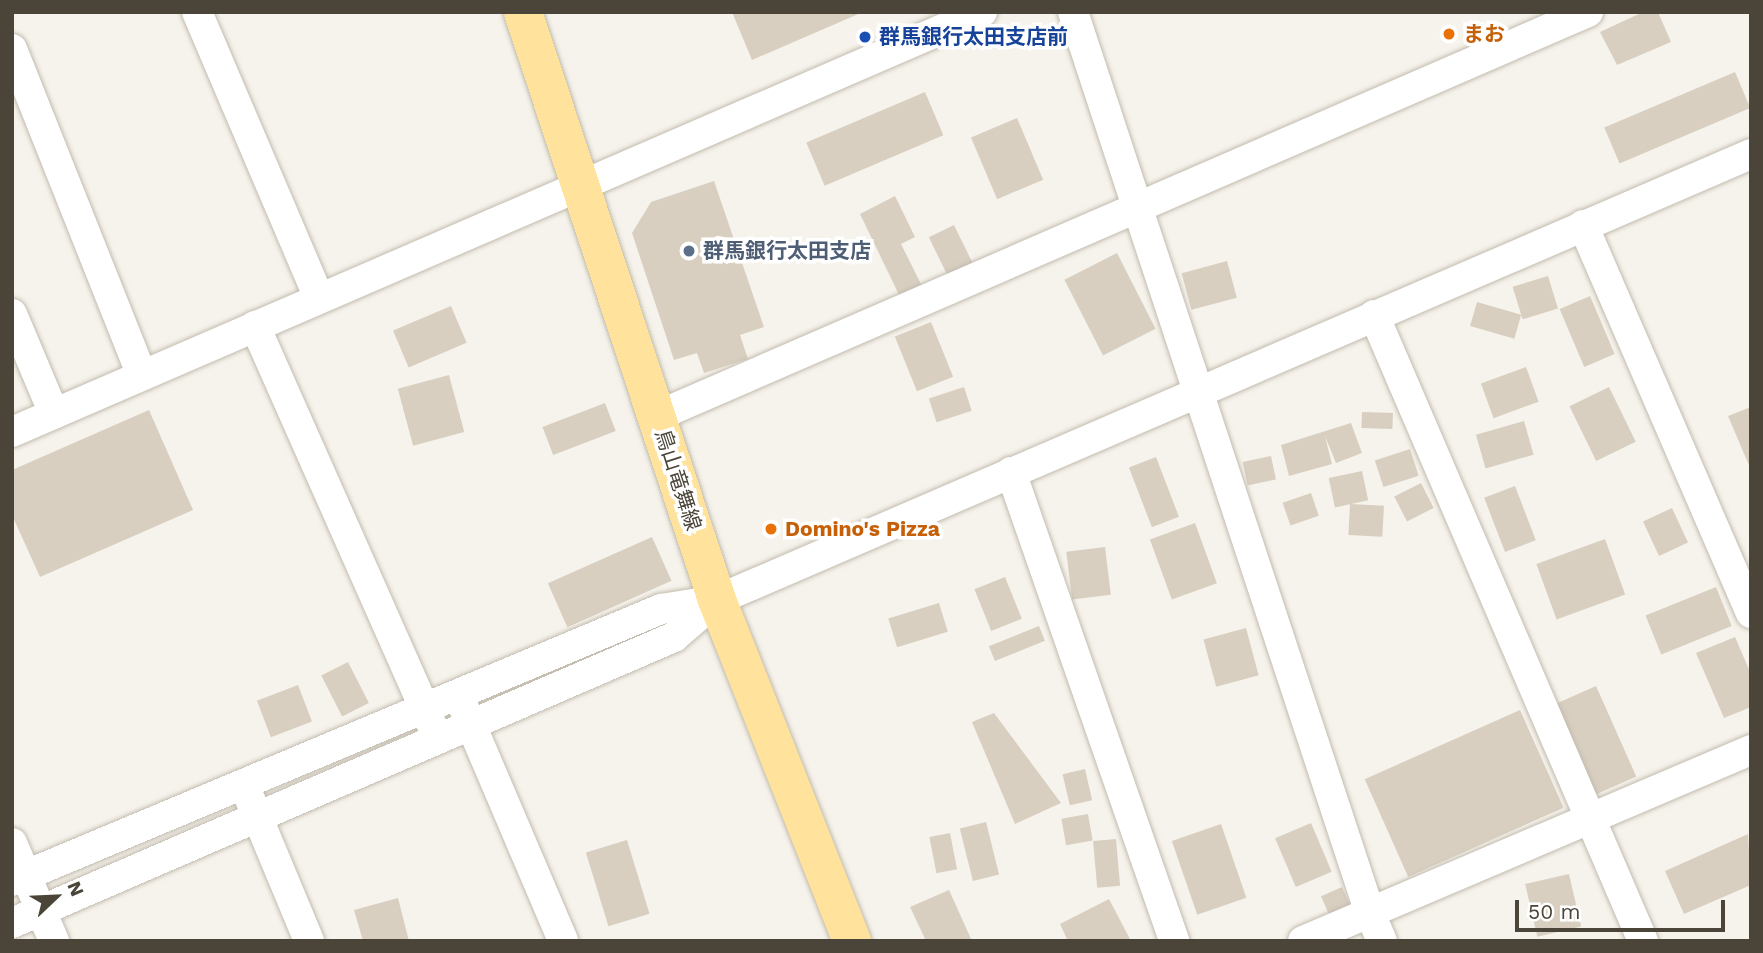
<!DOCTYPE html>
<html>
<head>
<meta charset="utf-8">
<style>
	body { margin:0 }
	#map { position:relative; width:1763px; height:953px; overflow:hidden; background:#f6f3ec; font-family:"Work Sans","Noto Sans JP",sans-serif }
	div>[style] { position:absolute }
	.building>* { inset:0; background:#d8cfc1; transform-origin:0 0 }
	.roads { filter:drop-shadow(0 0 2px #c2bbae) drop-shadow(0 0 2px #c2bbae) }
	.minor>* { height:30px; margin:-15px; padding:0 15px; transform-origin:15px; border-radius:15px; background:#fff }
	.major>* { height:38px; margin:-19px; padding:0 19px; transform-origin:19px; border-radius:19px; background:#ffe39c }
	.dots>* { width:19px; height:19px; translate:-50% -50%; box-sizing:border-box; border:4px solid #fff; border-radius:50% }
	span { translate:-50% -50%; white-space:nowrap; text-align:center; line-height:1.15; -webkit-text-stroke:7px #fff; paint-order:stroke }
	.food-label { font-size:21px; color:#c56008; font-weight:700 }
	.left { translate:0 -50%; text-align:left }
	.transit-label { font-size:21px; color:#164399; font-weight:700 }
	.service-label { font-size:21px; color:#4e5e75; font-weight:700 }
	.street-label { font-size:21px; color:#4b4439 }
	.frame { position:absolute; inset:0; border:14px solid #4b4439; pointer-events:none }
	.north { position:absolute; left:21px; top:862px; width:70px; height:70px; -webkit-text-stroke:5px #fff; paint-order:stroke; rotate:67deg; font-size:19px; font-weight:700; line-height:28px; text-align:center; color:#4b4439 }
	.north::after { content:''; display:block; margin:auto; width:24px; height:32px; background:#4b4439; clip-path:polygon(50% 0,100% 100%,50% 72%,0 100%) }
	.scale { position:absolute; left:1515px; top:900px; width:210px; height:32px; box-sizing:border-box; border:4px solid #4b4439; border-top:0; padding-left:9px; font-size:21px; line-height:24px; white-space:nowrap; color:#4b4439; -webkit-text-stroke:5px #fff; paint-order:stroke }
</style>
</head>
<body>
<div id="map">
	<div class="building">
		<div style="clip-path:polygon(732px 12px,863px 12px,752px 60px)"></div>
		<div style="clip-path:polygon(1643px 12px,1658px 12px,1671px 42px,1617px 65px,1600px 32px)"></div>
		<div style="left:1735px;top:72px;width:39px;height:142px;rotate:67deg"></div>
		<div style="left:925px;top:92px;width:47px;height:129px;rotate:67deg"></div>
		<div style="left:1017px;top:118px;width:67px;height:50px;rotate:67deg"></div>
		<div style="clip-path:polygon(714px 181px,764px 327px,740px 335px,748px 359px,704px 373px,697px 353px,674px 360px,632px 233px,651px 202px)"></div>
		<div style="clip-path:polygon(895px 196px,915px 237px,901px 244px,924px 290px,902px 301px,860px 214px)"></div>
		<div style="left:954px;top:225px;width:46px;height:28px;rotate:64deg"></div>
		<div style="left:1117px;top:253px;width:85px;height:59px;rotate:63deg"></div>
		<div style="left:1227px;top:261px;width:38px;height:47px;rotate:75deg"></div>
		<div style="left:1548px;top:276px;width:34px;height:37px;rotate:73deg"></div>
		<div style="left:1590px;top:296px;width:63px;height:33px;rotate:67deg"></div>
		<div style="left:1477px;top:302px;width:46px;height:25px;rotate:16deg"></div>
		<div style="left:451px;top:306px;width:40px;height:63px;rotate:67deg"></div>
		<div style="left:931px;top:322px;width:59px;height:39px;rotate:68deg"></div>
		<div style="left:1526px;top:367px;width:37px;height:48px;rotate:70deg"></div>
		<div style="left:449px;top:375px;width:59px;height:53px;rotate:75deg"></div>
		<div style="left:964px;top:387px;width:25px;height:37px;rotate:72deg"></div>
		<div style="left:1609px;top:387px;width:61px;height:44px;rotate:64deg"></div>
		<div style="left:605px;top:403px;width:30px;height:67px;rotate:69deg"></div>
		<div style="clip-path:polygon(1751px 407px,1751px 470px,1728px 416px)"></div>
		<div style="clip-path:polygon(149px 410px,193px 510px,40px 577px,12px 515px,12px 470px)"></div>
		<div style="left:1362px;top:412px;width:31px;height:16px;rotate:2deg"></div>
		<div style="left:1524px;top:421px;width:35px;height:50px;rotate:74deg"></div>
		<div style="clip-path:polygon(1351px 423px,1362px 453px,1336px 463px,1325px 436px,1332px 464px,1289px 476px,1281px 445px)"></div>
		<div style="left:1410px;top:449px;width:28px;height:37px;rotate:72deg"></div>
		<div style="left:1271px;top:456px;width:24px;height:29px;rotate:78deg"></div>
		<div style="left:1156px;top:457px;width:64px;height:29px;rotate:69deg"></div>
		<div style="left:1362px;top:471px;width:30px;height:34px;rotate:78deg"></div>
		<div style="left:1421px;top:483px;width:28px;height:30px;rotate:63deg"></div>
		<div style="left:1515px;top:486px;width:58px;height:33px;rotate:69deg"></div>
		<div style="left:1311px;top:493px;width:24px;height:30px;rotate:71deg"></div>
		<div style="left:1350px;top:504px;width:34px;height:31px;rotate:3deg"></div>
		<div style="left:1672px;top:508px;width:38px;height:32px;rotate:65deg"></div>
		<div style="left:1195px;top:523px;width:64px;height:48px;rotate:70deg"></div>
		<div style="left:652px;top:537px;width:48px;height:114px;rotate:66deg"></div>
		<div style="left:1605px;top:539px;width:59px;height:73px;rotate:70deg"></div>
		<div style="left:1105px;top:547px;width:48px;height:39px;rotate:83deg"></div>
		<div style="left:1005px;top:577px;width:45px;height:33px;rotate:68deg"></div>
		<div style="left:1716px;top:587px;width:42px;height:76px;rotate:68deg"></div>
		<div style="left:939px;top:603px;width:30px;height:53px;rotate:73deg"></div>
		<div style="left:1039px;top:626px;width:16px;height:54px;rotate:68deg"></div>
		<div style="left:1246px;top:628px;width:49px;height:44px;rotate:75deg"></div>
		<div style="clip-path:polygon(1735px 637px,1751px 674px,1751px 707px,1724px 718px,1696px 653px)"></div>
		<div style="left:348px;top:662px;width:46px;height:30px;rotate:63deg"></div>
		<div style="left:298px;top:685px;width:39px;height:44px;rotate:69deg"></div>
		<div style="left:1596px;top:686px;width:99px;height:47px;rotate:66deg"></div>
		<div style="left:1520px;top:710px;width:107px;height:170px;rotate:66deg"></div>
		<div style="clip-path:polygon(994px 713px,1061px 803px,1015px 824px,972px 722px)"></div>
		<div style="left:1085px;top:769px;width:32px;height:23px;rotate:77deg"></div>
		<div style="left:1088px;top:814px;width:27px;height:27px;rotate:80deg"></div>
		<div style="left:986px;top:822px;width:54px;height:27px;rotate:76deg"></div>
		<div style="left:1311px;top:823px;width:53px;height:39px;rotate:67deg"></div>
		<div style="left:1221px;top:824px;width:78px;height:52px;rotate:71deg"></div>
		<div style="left:950px;top:833px;width:37px;height:21px;rotate:79deg"></div>
		<div style="clip-path:polygon(1748px 834px,1751px 885px,1684px 914px,1665px 871px)"></div>
		<div style="left:1116px;top:839px;width:47px;height:23px;rotate:85deg"></div>
		<div style="left:627px;top:840px;width:77px;height:43px;rotate:73deg"></div>
		<div style="left:1569px;top:874px;width:54px;height:45px;rotate:77deg"></div>
		<div style="left:1342px;top:887px;width:22px;height:23px;rotate:66deg"></div>
		<div style="clip-path:polygon(949px 890px,972px 941px,926px 941px,910px 907px)"></div>
		<div style="clip-path:polygon(398px 898px,409px 941px,363px 941px,354px 910px)"></div>
		<div style="clip-path:polygon(1109px 899px,1131px 941px,1068px 941px,1060px 924px)"></div>
	</div>
	<div class="roads">
		<div class="minor">
			<div style="left:197px;top:12px;width:311px;rotate:66.9deg"></div>
			<div style="left:1073px;top:12px;width:949px;rotate:71.76deg"></div>
			<div style="left:1370px;top:913px;width:30px;rotate:67deg"></div>
			<div style="left:12px;top:49px;width:351px;rotate:68.3deg"></div>
			<div style="left:1583px;top:225px;width:423px;rotate:66.6deg"></div>
			<div style="left:12px;top:314px;width:108px;rotate:67.2deg"></div>
			<div style="left:1374px;top:315px;width:681px;rotate:66.75deg"></div>
			<div style="left:255px;top:326px;width:434px;rotate:66.1deg"></div>
			<div style="left:657px;top:416px;width:1015px;rotate:-23.46deg"></div>
			<div style="left:12px;top:432px;width:1057px;rotate:-23.41deg"></div>
			<div style="left:1011px;top:472px;width:497px;rotate:70.8deg"></div>
			<div style="left:717px;top:600px;width:1126px;rotate:-23.33deg"></div>
			<div style="left:463px;top:706px;width:255px;rotate:66.9deg"></div>
			<div style="left:250px;top:799px;width:154px;rotate:67.4deg"></div>
			<div style="left:12px;top:843px;width:107px;rotate:66.8deg"></div>
			<div style="left:12px;top:881px;width:704px;rotate:-22.74deg"></div>
			<div style="left:661px;top:609px;width:57px;rotate:-9.1deg"></div>
			<div style="left:717px;top:600px;width:57px;rotate:139.3deg"></div>
			<div style="left:674px;top:637px;width:721px;rotate:156.63deg"></div>
			<div style="left:1303px;top:941px;width:487px;rotate:-23.1deg"></div>
		</div>
		<div class="major">
			<div style="left:523px;top:12px;width:619px;rotate:71.74deg"></div>
			<div style="left:717px;top:600px;width:367px;rotate:68.4deg"></div>
		</div>
	</div>
	<div class="dots">
		<div style="left:1449px;top:34px;background:#e8710a"></div>
		<div style="left:865px;top:37px;background:#1a4fb4"></div>
		<div style="left:689px;top:251px;background:#5c6f8a"></div>
		<div style="left:771px;top:529px;background:#e8710a"></div>
	</div>
	<div class="food-label">
		<span class="left" style="left:1463px;top:34px">まお</span>
		<span class="left" style="left:785px;top:529px">Domino's Pizza</span>
	</div>
	<div class="transit-label">
		<span class="left" style="left:879px;top:37px">群馬銀行太田支店前</span>
	</div>
	<div class="service-label">
		<span class="left" style="left:703px;top:251px">群馬銀行太田支店</span>
	</div>
	<div class="street-label">
		<span style="left:678px;top:480px;rotate:72deg">鳥山竜舞線</span>
	</div>
	<div class="frame"></div>
	<div class="north">N</div>
	<div class="scale">50 m</div>
</div>
</body>
</html>
